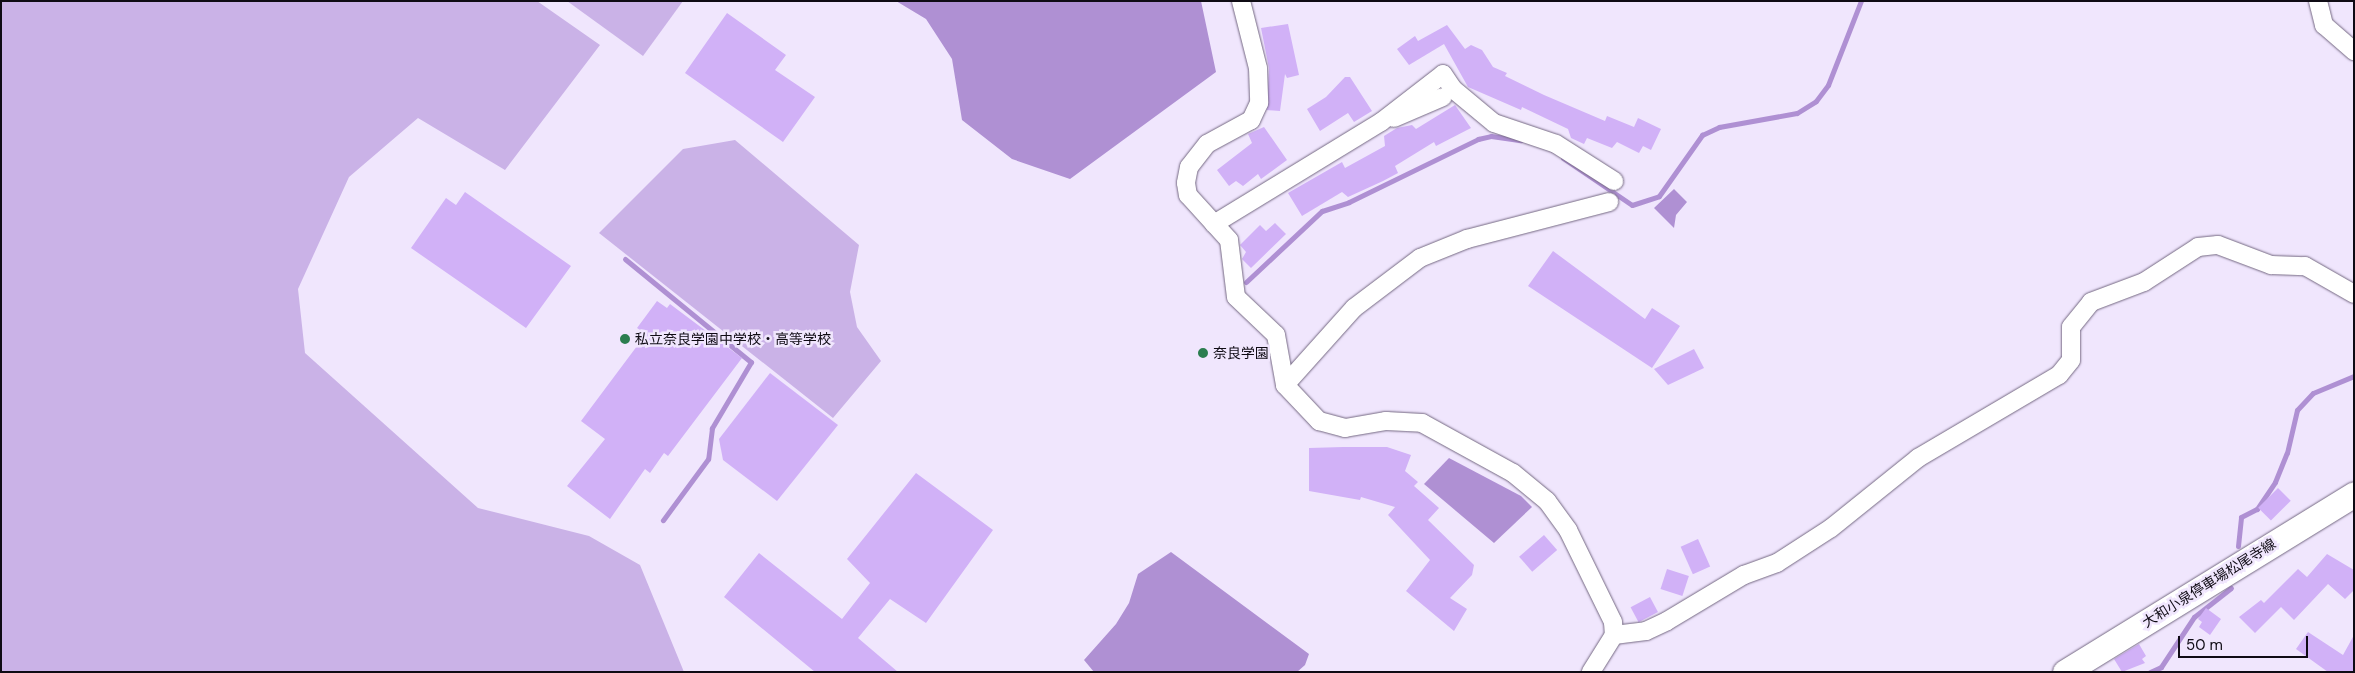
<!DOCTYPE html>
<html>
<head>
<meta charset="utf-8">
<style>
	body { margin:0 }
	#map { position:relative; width:2355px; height:673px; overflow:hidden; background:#f0e6fd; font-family:"DM Sans","Noto Sans JP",sans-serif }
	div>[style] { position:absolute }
	.green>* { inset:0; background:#cab2e7 }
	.water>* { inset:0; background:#af90d3 }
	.stream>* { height:5px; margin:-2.5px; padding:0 2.5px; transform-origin:2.5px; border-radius:2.5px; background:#af90d3 }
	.building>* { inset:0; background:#d1b1f7; transform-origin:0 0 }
	.roads { filter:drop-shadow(0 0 1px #746882) drop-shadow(0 0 1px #746882) }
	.minor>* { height:18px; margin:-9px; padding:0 9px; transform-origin:9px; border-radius:9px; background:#fff }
	.secondary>* { height:25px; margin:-12.5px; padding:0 12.5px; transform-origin:12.5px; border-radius:12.5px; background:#fff }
	.dots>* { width:14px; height:14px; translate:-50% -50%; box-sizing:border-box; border:2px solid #f0e6fd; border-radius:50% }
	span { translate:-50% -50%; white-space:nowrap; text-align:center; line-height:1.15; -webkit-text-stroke:5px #f0e6fd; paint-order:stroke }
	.poi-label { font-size:14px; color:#0f0b14 }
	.left { translate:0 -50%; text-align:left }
	.street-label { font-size:14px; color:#0f0b14 }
	.frame { position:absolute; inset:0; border:2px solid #0f0b14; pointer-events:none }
	.scale { position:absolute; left:2178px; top:636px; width:130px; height:22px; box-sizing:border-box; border:2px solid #0f0b14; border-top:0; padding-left:6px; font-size:15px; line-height:18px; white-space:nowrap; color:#0f0b14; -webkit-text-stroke:4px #f0e6fd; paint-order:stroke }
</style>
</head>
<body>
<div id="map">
	<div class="green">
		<div style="clip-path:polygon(1px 1px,537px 1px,600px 45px,505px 170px,418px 118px,349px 177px,298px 289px,305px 353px,478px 508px,589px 536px,640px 565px,684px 672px,1px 672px)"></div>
		<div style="clip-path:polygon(567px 1px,683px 1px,643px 56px)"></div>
		<div style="clip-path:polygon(735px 140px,859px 245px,850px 292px,857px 327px,881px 361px,833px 418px,599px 233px,683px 149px)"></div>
	</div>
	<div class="water">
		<div style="clip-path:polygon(896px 1px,1201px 1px,1216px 72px,1070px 179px,1012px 159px,962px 120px,952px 59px,926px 19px)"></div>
		<div style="clip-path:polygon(1674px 189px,1687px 202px,1676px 215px,1674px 228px,1654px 208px)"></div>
		<div style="clip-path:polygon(1449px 458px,1521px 496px,1532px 507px,1494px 543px,1424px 484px)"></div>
		<div style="clip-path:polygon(1171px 552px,1309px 654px,1305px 665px,1297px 672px,1094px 672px,1084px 660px,1116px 624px,1129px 603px,1138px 574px)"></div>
	</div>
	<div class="stream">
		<div style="left:1563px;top:158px;width:83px;rotate:34.3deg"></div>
		<div style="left:1632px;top:205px;width:28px;rotate:-18deg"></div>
		<div style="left:1659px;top:196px;width:75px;rotate:-54.8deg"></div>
		<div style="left:1702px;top:135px;width:19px;rotate:-25deg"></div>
		<div style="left:1719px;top:127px;width:79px;rotate:-10.2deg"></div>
		<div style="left:1797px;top:113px;width:22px;rotate:-32deg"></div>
		<div style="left:1816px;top:101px;width:20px;rotate:-53deg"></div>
		<div style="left:1828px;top:85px;width:90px;rotate:-68.6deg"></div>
		<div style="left:625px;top:259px;width:163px;rotate:39.3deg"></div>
		<div style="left:751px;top:362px;width:77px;rotate:120.6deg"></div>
		<div style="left:712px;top:428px;width:31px;rotate:97deg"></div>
		<div style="left:708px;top:459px;width:76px;rotate:126.4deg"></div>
		<div style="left:1246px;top:282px;width:104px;rotate:-43.1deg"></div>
		<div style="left:1322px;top:211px;width:28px;rotate:-18deg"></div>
		<div style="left:1349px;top:202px;width:144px;rotate:-26deg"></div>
		<div style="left:1478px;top:139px;width:13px;rotate:-13deg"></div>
		<div style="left:1491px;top:136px;width:30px;rotate:8deg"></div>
		<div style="left:2238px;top:546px;width:29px;rotate:-84deg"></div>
		<div style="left:2241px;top:517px;width:18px;rotate:-27deg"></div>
		<div style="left:2257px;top:509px;width:32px;rotate:-56deg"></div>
		<div style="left:2275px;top:482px;width:31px;rotate:-68deg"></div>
		<div style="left:2287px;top:453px;width:44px;rotate:-76.9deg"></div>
		<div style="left:2297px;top:410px;width:23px;rotate:-47deg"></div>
		<div style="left:2313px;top:393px;width:44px;rotate:-22.5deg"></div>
		<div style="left:2150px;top:672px;width:12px;rotate:-24deg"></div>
		<div style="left:2161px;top:667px;width:60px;rotate:-56.6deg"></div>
		<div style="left:2194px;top:617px;width:47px;rotate:-38.1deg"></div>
	</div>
	<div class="building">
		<div style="clip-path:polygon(727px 13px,786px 55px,775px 70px,815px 97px,783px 142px,685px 73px)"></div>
		<div style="clip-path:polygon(1288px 24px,1299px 75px,1287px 78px,1285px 74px,1280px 111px,1267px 110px,1269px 68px,1261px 28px)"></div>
		<div style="clip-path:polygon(1447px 25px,1465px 49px,1471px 45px,1482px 50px,1493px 67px,1507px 73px,1505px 76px,1544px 95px,1605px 121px,1607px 116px,1634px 127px,1638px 118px,1661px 129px,1651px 150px,1643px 146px,1639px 153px,1617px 142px,1612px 148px,1587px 138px,1584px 144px,1571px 138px,1568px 129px,1522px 107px,1521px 110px,1468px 87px,1444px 44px,1409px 65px,1397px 49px,1415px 36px,1418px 41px)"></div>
		<div style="clip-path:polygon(1345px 77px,1350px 77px,1372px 111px,1354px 122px,1348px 113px,1320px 131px,1307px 109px,1326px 97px)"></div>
		<div style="clip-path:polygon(1455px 105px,1471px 128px,1436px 146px,1434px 142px,1395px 166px,1398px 173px,1383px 181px,1348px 197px,1342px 192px,1302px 216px,1288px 193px,1342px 162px,1345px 168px,1385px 146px,1384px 136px,1397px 128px,1412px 125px,1416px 129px)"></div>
		<div style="clip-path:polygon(1264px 127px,1287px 160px,1261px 179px,1258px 174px,1243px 186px,1236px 181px,1229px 186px,1217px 170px,1252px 143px,1248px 134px)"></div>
		<div style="clip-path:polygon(465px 192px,571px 266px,526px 328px,411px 248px,446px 198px,456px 205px)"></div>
		<div style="clip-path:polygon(1275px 223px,1286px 234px,1251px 268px,1242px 259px,1246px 252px,1240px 245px,1260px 225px,1266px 231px)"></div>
		<div style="clip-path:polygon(1553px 251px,1645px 319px,1652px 308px,1680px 326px,1652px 368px,1528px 286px)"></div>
		<div style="clip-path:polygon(657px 301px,667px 308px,670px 304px,742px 358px,668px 456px,664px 453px,650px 473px,645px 469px,610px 519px,567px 486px,605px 439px,581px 421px,646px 334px,637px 328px)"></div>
		<div style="clip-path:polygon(1694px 349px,1704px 368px,1668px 385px,1654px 369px)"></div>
		<div style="clip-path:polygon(770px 373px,838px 425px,777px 501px,723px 460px,719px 439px)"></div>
		<div style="clip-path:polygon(1343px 447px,1387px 447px,1411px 455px,1405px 471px,1418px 482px,1414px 486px,1439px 508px,1428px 520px,1474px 565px,1472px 575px,1450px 598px,1467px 609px,1454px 631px,1406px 591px,1430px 560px,1388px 515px,1395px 507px,1361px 497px,1360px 500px,1309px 491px,1309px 448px)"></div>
		<div style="clip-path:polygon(916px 473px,993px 530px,926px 623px,890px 599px,858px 638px,898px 672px,815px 672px,724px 597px,759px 553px,842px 619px,870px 583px,847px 559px)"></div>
		<div style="left:2278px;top:488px;width:18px;height:28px;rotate:45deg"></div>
		<div style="left:1544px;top:535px;width:20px;height:33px;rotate:49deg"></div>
		<div style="left:1698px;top:539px;width:30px;height:19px;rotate:66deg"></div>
		<div style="clip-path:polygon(2327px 554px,2354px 570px,2354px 590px,2345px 599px,2328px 584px,2294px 620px,2281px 607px,2255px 633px,2239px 617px,2261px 600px,2264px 603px,2298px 569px,2307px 577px)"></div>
		<div style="left:1667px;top:569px;width:23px;height:21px;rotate:18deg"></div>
		<div style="left:1650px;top:597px;width:17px;height:22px;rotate:62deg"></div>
		<div style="clip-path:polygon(2206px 608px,2221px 619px,2210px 635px,2199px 627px,2202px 622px,2198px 619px)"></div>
		<div style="clip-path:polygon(2308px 632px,2343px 655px,2354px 635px,2354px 672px,2328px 672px,2296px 649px)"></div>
		<div style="clip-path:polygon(2139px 644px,2146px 656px,2142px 659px,2145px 663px,2122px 672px,2114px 659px)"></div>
	</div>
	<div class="roads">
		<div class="minor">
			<div style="left:1241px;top:1px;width:69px;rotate:75.8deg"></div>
			<div style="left:1258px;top:68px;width:35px;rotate:88deg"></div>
			<div style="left:1259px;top:103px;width:19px;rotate:115deg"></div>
			<div style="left:1251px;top:120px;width:50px;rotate:151.4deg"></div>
			<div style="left:1207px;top:144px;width:29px;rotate:128deg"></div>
			<div style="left:1189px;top:167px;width:16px;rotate:101deg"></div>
			<div style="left:1186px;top:183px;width:12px;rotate:81deg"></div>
			<div style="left:1188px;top:195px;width:61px;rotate:47.7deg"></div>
			<div style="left:1229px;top:240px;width:57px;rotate:83deg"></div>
			<div style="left:1236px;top:297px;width:55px;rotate:43.5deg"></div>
			<div style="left:1276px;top:335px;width:51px;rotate:79.8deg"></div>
			<div style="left:1285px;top:385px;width:50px;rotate:46.6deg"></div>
			<div style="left:1319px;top:421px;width:27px;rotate:15deg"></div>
			<div style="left:1345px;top:428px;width:42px;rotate:-9.7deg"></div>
			<div style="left:1386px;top:421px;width:36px;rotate:3deg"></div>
			<div style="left:1422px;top:423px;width:104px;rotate:28.8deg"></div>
			<div style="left:1513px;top:473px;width:44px;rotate:39.5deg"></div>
			<div style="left:1547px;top:501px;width:36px;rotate:54deg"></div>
			<div style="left:1568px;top:530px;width:102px;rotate:63.9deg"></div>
			<div style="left:1613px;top:622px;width:13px;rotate:86deg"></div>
			<div style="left:1614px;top:635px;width:44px;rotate:121.9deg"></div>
			<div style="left:2318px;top:1px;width:25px;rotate:76deg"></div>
			<div style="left:2324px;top:25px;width:40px;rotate:41deg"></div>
			<div style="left:1394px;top:118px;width:53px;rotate:-23.2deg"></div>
			<div style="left:1214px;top:224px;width:196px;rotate:-31.4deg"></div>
			<div style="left:1381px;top:122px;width:78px;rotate:-37.7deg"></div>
			<div style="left:1443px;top:74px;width:18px;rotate:56deg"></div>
			<div style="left:1453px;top:89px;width:53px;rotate:39.7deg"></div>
			<div style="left:1494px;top:123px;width:65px;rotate:18.7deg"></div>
			<div style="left:1556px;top:144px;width:69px;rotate:32.5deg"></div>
			<div style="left:1285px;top:385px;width:103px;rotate:-48.1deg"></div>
			<div style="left:1354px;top:308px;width:83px;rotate:-37.1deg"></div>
			<div style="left:1420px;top:258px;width:51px;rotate:-22deg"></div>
			<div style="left:1467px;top:239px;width:147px;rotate:-14.6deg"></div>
			<div style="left:1614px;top:635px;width:32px;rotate:-7deg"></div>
			<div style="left:1646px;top:631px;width:23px;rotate:-25deg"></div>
			<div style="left:1667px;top:621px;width:90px;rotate:-30.9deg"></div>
			<div style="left:1744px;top:575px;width:35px;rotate:-20deg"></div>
			<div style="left:1777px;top:563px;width:64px;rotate:-32.9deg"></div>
			<div style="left:1831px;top:528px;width:112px;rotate:-38.8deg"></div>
			<div style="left:1918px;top:458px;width:164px;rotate:-30.5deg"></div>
			<div style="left:2059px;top:375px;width:19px;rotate:-51deg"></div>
			<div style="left:2071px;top:360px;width:33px;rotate:-90deg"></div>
			<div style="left:2071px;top:327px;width:32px;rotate:-51deg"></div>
			<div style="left:2091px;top:302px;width:57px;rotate:-20.7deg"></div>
			<div style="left:2144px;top:282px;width:64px;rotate:-32.9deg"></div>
			<div style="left:2198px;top:247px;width:20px;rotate:-6deg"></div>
			<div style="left:2218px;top:245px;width:57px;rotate:20.7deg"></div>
			<div style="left:2271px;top:265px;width:34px;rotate:2deg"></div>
			<div style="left:2305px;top:266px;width:56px;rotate:29.7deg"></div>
		</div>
		<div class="secondary">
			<div style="left:2065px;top:672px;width:339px;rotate:-31.6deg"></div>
		</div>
	</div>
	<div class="dots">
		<div style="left:625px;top:339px;background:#2b7d4f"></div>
		<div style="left:1203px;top:353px;background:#2b7d4f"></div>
	</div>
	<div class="poi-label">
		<span class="left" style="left:635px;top:339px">私立奈良学園中学校・高等学校</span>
		<span class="left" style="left:1213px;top:353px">奈良学園</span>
	</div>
	<div class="street-label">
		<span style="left:2209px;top:583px;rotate:-32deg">大和小泉停車場松尾寺線</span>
	</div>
	<div class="frame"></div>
	<div class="scale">50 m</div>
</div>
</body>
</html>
